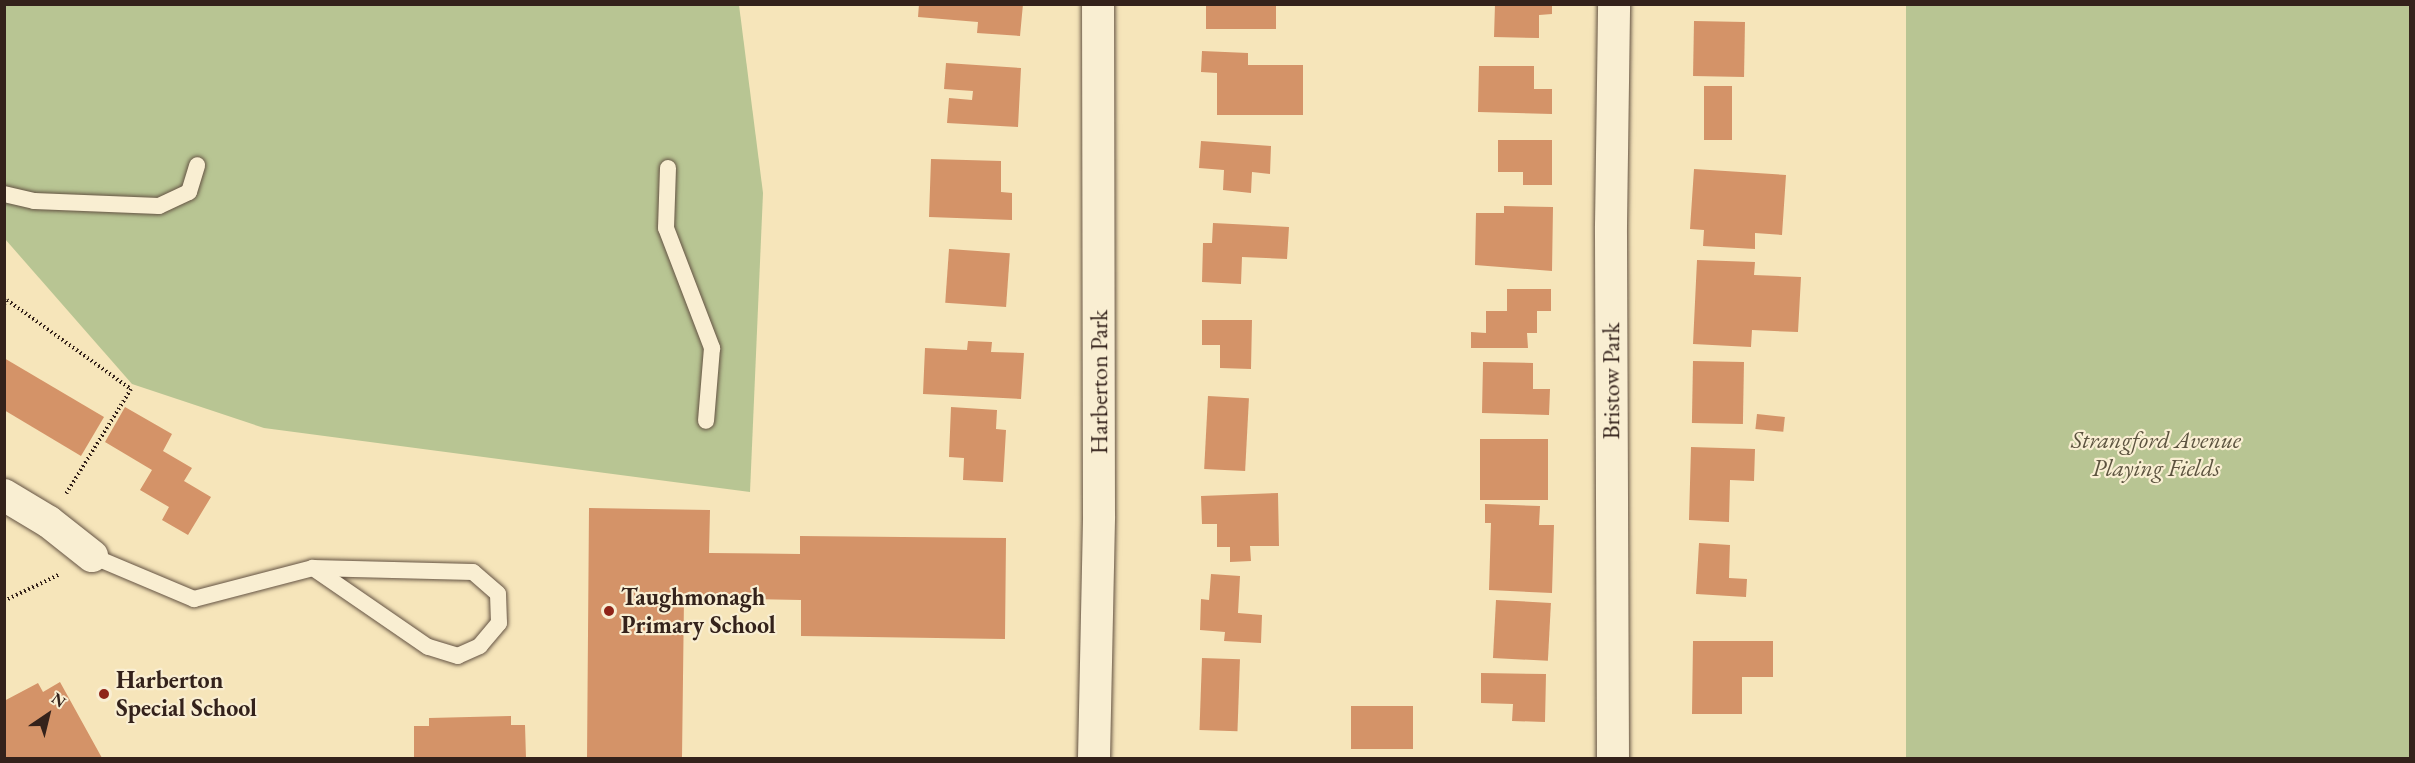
<!DOCTYPE html>
<html>
<head>
<meta charset="utf-8">
<style>
	body { margin:0 }
	#map { position:relative; width:2415px; height:763px; overflow:hidden; background:#f6e5ba; font-family:"EB Garamond",serif }
	div>[style] { position:absolute }
	.green>* { inset:0; background:#b8c593; transform-origin:0 0 }
	.building>* { inset:0; background:#d49368; transform-origin:0 0 }
	.path>* { height:4px; margin-top:-2px; transform-origin:0; background:repeating-linear-gradient(90deg,#34221b 0 1.5px,transparent 0 4.5px) }
	.roads { filter:drop-shadow(0 0 2px #645343) drop-shadow(0 0 2px #645343) }
	.lane>* { height:16px; margin:-8px; padding:0 8px; transform-origin:8px; border-radius:8px; background:#f9eed2 }
	.street>* { height:32px; margin:-16px; padding:0 16px; transform-origin:16px; border-radius:16px; background:#f9eed2 }
	.dots>* { width:16px; height:16px; translate:-50% -50%; box-sizing:border-box; border:3px solid #f9eed2; border-radius:50% }
	span { translate:-50% -50%; white-space:nowrap; text-align:center; line-height:1.15; -webkit-text-stroke:4.5px #f9eed2; paint-order:stroke }
	.street-label { font-size:24px; color:#34221b }
	.park-label { font-size:24px; color:#5c533f; font-style:italic }
	.poi-label { font-size:24px; color:#34221b; font-weight:700 }
	.left { translate:0 -50%; text-align:left }
	.frame { position:absolute; inset:0; border:6px solid #34221b; pointer-events:none }
	.north { position:absolute; left:18px; top:685px; width:60px; height:60px; -webkit-text-stroke:4px #f9eed2; paint-order:stroke; rotate:35deg; font-size:16px; font-weight:700; line-height:24px; text-align:center; color:#34221b }
	.north::after { content:''; display:block; margin:auto; width:21px; height:27px; background:#34221b; clip-path:polygon(50% 0,100% 100%,50% 72%,0 100%) }
</style>
</head>
<body>
<div id="map">
	<div class="green">
		<div style="clip-path:polygon(4px 5px,739px 5px,763px 193px,750px 492px,264px 428px,132px 384px,5px 239px)"></div>
		<div style="left:1906px;top:5px;width:504px;height:753px"></div>
	</div>
	<div class="building">
		<div style="clip-path:polygon(919px 4px,1023px 4px,1020px 36px,977px 33px,978px 22px,918px 17px)"></div>
		<div style="left:1206px;top:4px;width:70px;height:25px"></div>
		<div style="clip-path:polygon(1495px 4px,1552px 4px,1552px 14px,1539px 15px,1539px 38px,1494px 37px)"></div>
		<div style="left:1694px;top:21px;width:51px;height:55px;rotate:1deg"></div>
		<div style="clip-path:polygon(1202px 51px,1248px 53px,1248px 65px,1303px 65px,1303px 115px,1217px 115px,1217px 73px,1201px 72px)"></div>
		<div style="clip-path:polygon(946px 63px,1021px 68px,1018px 127px,947px 123px,949px 98px,972px 100px,973px 91px,944px 89px)"></div>
		<div style="clip-path:polygon(1479px 66px,1534px 66px,1534px 89px,1552px 89px,1552px 114px,1478px 112px)"></div>
		<div style="left:1732px;top:86px;width:54px;height:28px;rotate:90deg"></div>
		<div style="clip-path:polygon(1498px 140px,1552px 140px,1552px 185px,1523px 185px,1523px 172px,1498px 172px)"></div>
		<div style="clip-path:polygon(1201px 141px,1271px 146px,1270px 174px,1252px 172px,1251px 193px,1223px 190px,1224px 170px,1199px 168px)"></div>
		<div style="clip-path:polygon(931px 159px,1001px 161px,1001px 192px,1012px 193px,1012px 220px,929px 217px)"></div>
		<div style="clip-path:polygon(1694px 169px,1786px 175px,1782px 235px,1755px 233px,1755px 249px,1703px 246px,1704px 230px,1690px 229px)"></div>
		<div style="clip-path:polygon(1504px 206px,1553px 207px,1552px 271px,1475px 265px,1476px 213px,1504px 213px)"></div>
		<div style="clip-path:polygon(1213px 223px,1289px 227px,1287px 259px,1242px 257px,1241px 284px,1202px 282px,1203px 243px,1212px 243px)"></div>
		<div style="left:949px;top:249px;width:61px;height:54px;rotate:4deg"></div>
		<div style="clip-path:polygon(1697px 260px,1755px 262px,1754px 275px,1801px 277px,1798px 332px,1752px 330px,1751px 347px,1693px 344px)"></div>
		<div style="clip-path:polygon(1507px 289px,1551px 289px,1551px 311px,1537px 311px,1537px 333px,1527px 333px,1528px 348px,1471px 348px,1471px 332px,1486px 333px,1486px 311px,1507px 311px)"></div>
		<div style="clip-path:polygon(1202px 320px,1252px 320px,1251px 369px,1220px 368px,1220px 345px,1202px 345px)"></div>
		<div style="clip-path:polygon(968px 341px,992px 342px,991px 352px,1024px 353px,1021px 399px,923px 394px,925px 348px,967px 350px)"></div>
		<div style="clip-path:polygon(4px 358px,104px 417px,81px 456px,4px 410px)"></div>
		<div style="left:1693px;top:361px;width:51px;height:62px;rotate:1deg"></div>
		<div style="clip-path:polygon(1483px 362px,1533px 363px,1533px 389px,1550px 389px,1549px 415px,1482px 413px)"></div>
		<div style="left:1208px;top:396px;width:41px;height:73px;rotate:3deg"></div>
		<div style="clip-path:polygon(125px 407px,172px 434px,163px 451px,192px 468px,184px 481px,211px 497px,188px 535px,162px 520px,169px 507px,140px 490px,152px 470px,105px 442px)"></div>
		<div style="clip-path:polygon(951px 407px,997px 410px,996px 429px,1006px 430px,1003px 482px,963px 480px,964px 458px,949px 457px)"></div>
		<div style="left:1757px;top:414px;width:28px;height:15px;rotate:6deg"></div>
		<div style="left:1480px;top:439px;width:68px;height:61px"></div>
		<div style="clip-path:polygon(1691px 447px,1755px 449px,1754px 481px,1730px 480px,1729px 522px,1689px 520px)"></div>
		<div style="clip-path:polygon(1278px 493px,1279px 546px,1250px 546px,1251px 561px,1230px 562px,1230px 547px,1217px 547px,1217px 524px,1202px 524px,1201px 496px)"></div>
		<div style="clip-path:polygon(1485px 504px,1540px 506px,1539px 525px,1554px 525px,1552px 593px,1489px 590px,1491px 523px,1485px 523px)"></div>
		<div style="clip-path:polygon(589px 508px,710px 510px,709px 553px,800px 554px,800px 536px,1006px 538px,1005px 639px,801px 636px,801px 600px,684px 598px,682px 758px,587px 758px)"></div>
		<div style="clip-path:polygon(1699px 543px,1730px 545px,1729px 578px,1747px 579px,1746px 597px,1696px 594px)"></div>
		<div style="clip-path:polygon(1211px 574px,1240px 576px,1238px 613px,1262px 615px,1261px 643px,1224px 641px,1225px 632px,1200px 630px,1201px 599px,1209px 600px)"></div>
		<div style="left:1496px;top:600px;width:55px;height:58px;rotate:3deg"></div>
		<div style="clip-path:polygon(1693px 641px,1773px 641px,1773px 677px,1742px 677px,1742px 714px,1692px 714px)"></div>
		<div style="left:1202px;top:658px;width:38px;height:72px;rotate:2deg"></div>
		<div style="clip-path:polygon(1481px 673px,1546px 674px,1545px 722px,1512px 721px,1513px 704px,1481px 703px)"></div>
		<div style="clip-path:polygon(60px 682px,102px 758px,4px 758px,4px 701px,38px 683px,43px 692px)"></div>
		<div style="left:1351px;top:706px;width:62px;height:43px"></div>
		<div style="clip-path:polygon(511px 716px,511px 725px,525px 725px,526px 758px,414px 758px,414px 726px,429px 726px,429px 718px)"></div>
	</div>
	<div class="path">
		<div style="left:4px;top:304px;width:5px;rotate:-53deg"></div>
		<div style="left:7px;top:300px;width:153px;rotate:35.7deg"></div>
		<div style="left:131px;top:389px;width:123px;rotate:121.8deg"></div>
		<div style="left:4px;top:601px;width:62px;rotate:-25.7deg"></div>
	</div>
	<div class="roads">
		<div class="lane">
			<div style="left:668px;top:168px;width:60px;rotate:91.9deg"></div>
			<div style="left:666px;top:228px;width:129px;rotate:69deg"></div>
			<div style="left:712px;top:348px;width:73px;rotate:94.7deg"></div>
			<div style="left:4px;top:194px;width:31px;rotate:13deg"></div>
			<div style="left:34px;top:201px;width:125px;rotate:2.3deg"></div>
			<div style="left:159px;top:206px;width:33px;rotate:-25deg"></div>
			<div style="left:189px;top:192px;width:28px;rotate:-73deg"></div>
			<div style="left:92px;top:556px;width:111px;rotate:22.9deg"></div>
			<div style="left:194px;top:599px;width:123px;rotate:-14.6deg"></div>
			<div style="left:313px;top:568px;width:160px;rotate:1.4deg"></div>
			<div style="left:473px;top:572px;width:33px;rotate:41deg"></div>
			<div style="left:498px;top:594px;width:29px;rotate:88deg"></div>
			<div style="left:499px;top:623px;width:30px;rotate:130deg"></div>
			<div style="left:480px;top:646px;width:24px;rotate:156deg"></div>
			<div style="left:458px;top:656px;width:31px;rotate:-163deg"></div>
			<div style="left:428px;top:647px;width:140px;rotate:-145.5deg"></div>
		</div>
		<div class="street">
			<div style="left:4px;top:495px;width:52px;rotate:31deg"></div>
			<div style="left:49px;top:522px;width:55px;rotate:38.3deg"></div>
			<div style="left:1094px;top:758px;width:242px;rotate:-88.8deg"></div>
			<div style="left:1099px;top:516px;width:512px;rotate:-90.11deg"></div>
			<div style="left:1613px;top:758px;width:532px;rotate:-90.22deg"></div>
			<div style="left:1611px;top:226px;width:222px;rotate:-89.2deg"></div>
		</div>
	</div>
	<div class="dots">
		<div style="left:609px;top:611px;background:#8f2418"></div>
		<div style="left:104px;top:694px;background:#8f2418"></div>
	</div>
	<div class="street-label">
		<span style="left:1611px;top:381px;rotate:-90deg">Bristow Park</span>
		<span style="left:1099px;top:382px;rotate:-90deg">Harberton Park</span>
	</div>
	<div class="park-label">
		<span style="left:2156px;top:454px">Strangford Avenue<br>Playing Fields</span>
	</div>
	<div class="poi-label">
		<span class="left" style="left:621px;top:611px">Taughmonagh<br>Primary School</span>
		<span class="left" style="left:116px;top:694px">Harberton<br>Special School</span>
	</div>
	<div class="frame"></div>
	<div class="north">N</div>
</div>
</body>
</html>
